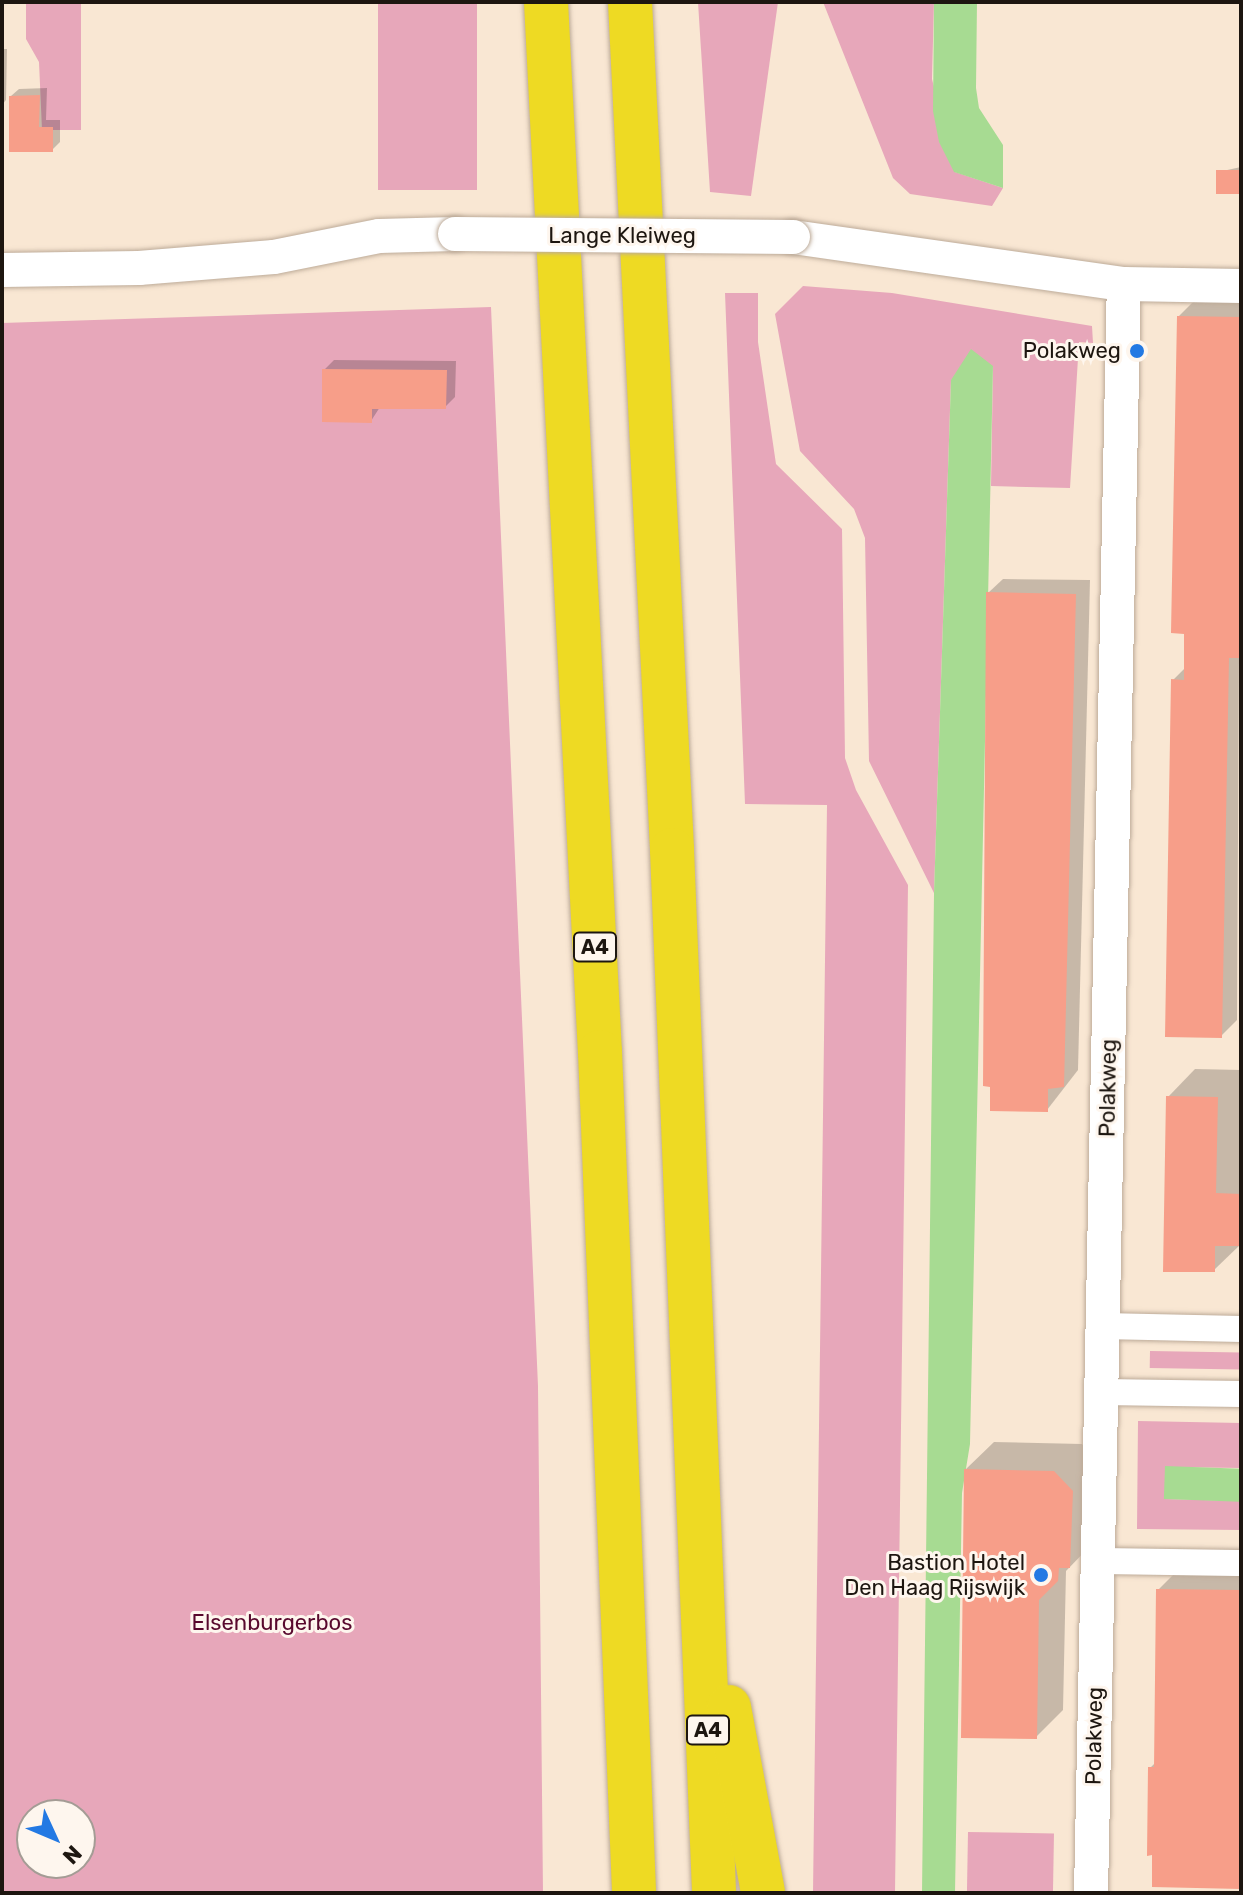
<!DOCTYPE html>
<html>
<head>
<meta charset="utf-8">
<style>
	body { margin:0 }
	#map { position:relative; width:1243px; height:1895px; overflow:hidden; background:#f9e7d3; font-family:Rubik,sans-serif }
	div>[style] { position:absolute }
	.green>* { inset:0; background:#e7a7ba; transform-origin:0 0 }
	.water>* { inset:0; background:#a7db92; transform-origin:0 0 }
	.shadow>* { inset:0; background:#0003 }
	.building>* { inset:0; background:#f79e89; transform-origin:0 0 }
	.roads { filter:drop-shadow(0 0 2px #bdab99) drop-shadow(0 0 2px #bdab99) }
	.minor>* { height:26px; margin:-13px; padding:0 13px; transform-origin:13px; border-radius:13px; background:#fff }
	.tertiary>* { height:34px; margin:-17px; padding:0 17px; transform-origin:17px; border-radius:17px; background:#fff }
	.motorway>* { height:44px; margin:-22px; padding:0 22px; transform-origin:22px; border-radius:22px; background:#eeda23 }
	.bridges { filter:drop-shadow(0 0 2px #bdab99) drop-shadow(0 0 2px #bdab99) }
	.tertiary-bridge>* { height:34px; margin:-17px; padding:0 17px; transform-origin:17px; border-radius:17px; background:#fff }
	.dots>* { width:22px; height:22px; translate:-50% -50%; box-sizing:border-box; border:4px solid #fef6ee; border-radius:50% }
	span { translate:-50% -50%; white-space:nowrap; text-align:center; line-height:1.15; -webkit-text-stroke:6px #fef6ee; paint-order:stroke }
	.shield-label span { padding:2px 6px; background:#fef6ee; border:2px solid; border-radius:6px; -webkit-text-stroke-width:0 }
	.shield-label { font-size:20px; color:#1d1610; font-weight:700 }
	.street-label { font-size:22px; color:#1d1610 }
	.poi-label { font-size:22px; color:#1d1610 }
	.right { translate:-100% -50%; text-align:right }
	.park-label { font-size:22px; color:#58082d }
	.frame { position:absolute; inset:0; border:4px solid #1d1610; pointer-events:none }
	.north { position:absolute; left:16px; top:1799px; width:80px; height:80px; box-sizing:border-box; background:#fef6ee; border:2px solid #a49c95; border-radius:50%; rotate:134deg; font-size:22px; font-weight:700; line-height:32px; text-align:center; color:#1d1610 }
	.north::after { content:''; display:block; margin:auto; width:28px; height:36px; background:#2379e3; clip-path:polygon(50% 0,100% 100%,50% 72%,0 100%) }
</style>
</head>
<body>
<div id="map">
	<div class="green">
		<div style="clip-path:polygon(26px 2px,81px 2px,81px 130px,42px 130px,39px 62px,26px 39px)"></div>
		<div style="left:378px;top:2px;width:99px;height:188px"></div>
		<div style="clip-path:polygon(698px 2px,778px 2px,751px 196px,710px 192px)"></div>
		<div style="clip-path:polygon(823px 2px,934px 2px,932px 79px,955px 172px,1003px 188px,992px 206px,910px 194px,893px 178px)"></div>
		<div style="clip-path:polygon(803px 286px,892px 293px,1092px 326px,1093px 343px,1079px 342px,1070px 488px,991px 486px,993px 366px,951px 380px,934px 893px,869px 761px,865px 538px,854px 509px,800px 451px,775px 314px)"></div>
		<div style="clip-path:polygon(725px 293px,758px 293px,758px 342px,776px 464px,842px 529px,845px 758px,856px 790px,908px 885px,895px 1893px,813px 1893px,827px 805px,745px 804px)"></div>
		<div style="clip-path:polygon(evenodd,491px 307px,538px 1386px,543px 1893px,2px 1893px,2px 323px,491px 307px,32px 1815px,80px 1815px,80px 1863px,32px 1863px,32px 1815px)"></div>
		<div style="left:1150px;top:1351px;width:91px;height:17px;rotate:1deg"></div>
		<div style="clip-path:polygon(1138px 1421px,1241px 1423px,1241px 1468px,1166px 1467px,1165px 1499px,1241px 1501px,1241px 1530px,1137px 1529px)"></div>
		<div style="left:968px;top:1832px;width:86px;height:61px;rotate:1deg"></div>
	</div>
	<div class="water">
		<div style="clip-path:polygon(934px 2px,977px 2px,976px 88px,979px 108px,1003px 145px,1003px 188px,954px 172px,939px 142px,933px 111px)"></div>
		<div style="clip-path:polygon(971px 349px,993px 366px,970px 1444px,962px 1493px,955px 1893px,922px 1893px,934px 893px,951px 380px)"></div>
		<div style="left:1165px;top:1466px;width:76px;height:33px;rotate:2deg"></div>
	</div>
	<div class="shadow">
		<div style="clip-path:polygon(2px 49px,7px 49px,6px 100px,2px 105px)"></div>
		<div style="clip-path:polygon(47px 88px,46px 120px,60px 120px,60px 142px,52px 150px,11px 96px,19px 89px)"></div>
		<div style="clip-path:polygon(1241px 167px,1241px 192px,1218px 172px)"></div>
		<div style="clip-path:polygon(1195px 300px,1241px 301px,1237px 1020px,1221px 1036px,1173px 680px,1186px 667px,1179px 316px)"></div>
		<div style="clip-path:polygon(334px 360px,456px 361px,455px 397px,445px 407px,380px 407px,371px 421px,324px 370px)"></div>
		<div style="clip-path:polygon(1003px 579px,1090px 580px,1078px 1070px,1047px 1110px,988px 593px)"></div>
		<div style="clip-path:polygon(1195px 1069px,1241px 1070px,1241px 1244px,1214px 1270px,1168px 1097px)"></div>
		<div style="clip-path:polygon(994px 1442px,1082px 1444px,1099px 1463px,1097px 1539px,1066px 1571px,1063px 1710px,1036px 1737px,966px 1469px)"></div>
		<div style="clip-path:polygon(1178px 1570px,1241px 1572px,1241px 1887px,1150px 1768px,1156px 1762px,1158px 1590px)"></div>
	</div>
	<div class="building">
		<div style="clip-path:polygon(40px 95px,39px 127px,53px 127px,53px 152px,9px 152px,9px 96px)"></div>
		<div style="left:1241px;top:170px;width:24px;height:25px;rotate:90deg"></div>
		<div style="clip-path:polygon(1177px 316px,1241px 317px,1241px 658px,1229px 658px,1222px 1038px,1165px 1037px,1171px 679px,1184px 680px,1184px 634px,1171px 633px)"></div>
		<div style="clip-path:polygon(322px 369px,447px 370px,446px 409px,372px 409px,372px 423px,322px 422px)"></div>
		<div style="clip-path:polygon(986px 592px,1076px 594px,1064px 1087px,1048px 1089px,1048px 1112px,990px 1111px,990px 1087px,983px 1086px)"></div>
		<div style="clip-path:polygon(1166px 1096px,1218px 1097px,1216px 1193px,1241px 1194px,1241px 1246px,1215px 1246px,1215px 1272px,1163px 1272px)"></div>
		<div style="clip-path:polygon(964px 1469px,1054px 1471px,1073px 1491px,1070px 1568px,1059px 1568px,1058px 1581px,1039px 1600px,1037px 1739px,961px 1738px)"></div>
		<div style="clip-path:polygon(1156px 1589px,1241px 1590px,1241px 1889px,1152px 1887px,1152px 1855px,1147px 1856px,1148px 1767px,1154px 1767px)"></div>
	</div>
	<div class="roads">
		<div class="minor">
			<div style="left:1103px;top:1326px;width:138px;rotate:1.2deg"></div>
			<div style="left:1102px;top:1392px;width:139px;rotate:0.8deg"></div>
			<div style="left:1098px;top:1561px;width:143px;rotate:0.8deg"></div>
		</div>
		<div class="tertiary">
			<div style="left:793px;top:237px;width:334px;rotate:8.1deg"></div>
			<div style="left:1124px;top:284px;width:117px;rotate:1deg"></div>
			<div style="left:2px;top:270px;width:137px;rotate:-0.8deg"></div>
			<div style="left:139px;top:268px;width:135px;rotate:-4.7deg"></div>
			<div style="left:274px;top:257px;width:107px;rotate:-11.3deg"></div>
			<div style="left:379px;top:236px;width:76px;rotate:-1.5deg"></div>
			<div style="left:1091px;top:1893px;width:1609px;rotate:-88.83deg"></div>
		</div>
		<div class="motorway">
			<div style="left:546px;top:2px;width:1051px;rotate:87.06deg"></div>
			<div style="left:600px;top:1052px;width:842px;rotate:87.68deg"></div>
			<div style="left:630px;top:2px;width:849px;rotate:87.16deg"></div>
			<div style="left:672px;top:850px;width:1044px;rotate:87.69deg"></div>
			<div style="left:729px;top:1707px;width:189px;rotate:79.6deg"></div>
		</div>
	</div>
	<div class="bridges">
		<div class="tertiary-bridge">
			<div style="left:455px;top:234px;width:338px;rotate:0.5deg"></div>
		</div>
	</div>
	<div class="dots">
		<div style="left:1137px;top:351px;background:#2379e3"></div>
		<div style="left:1041px;top:1575px;background:#2379e3"></div>
	</div>
	<div class="shield-label">
		<span style="left:595px;top:947px">A4</span>
		<span style="left:708px;top:1730px">A4</span>
	</div>
	<div class="street-label">
		<span style="left:622px;top:236px">Lange Kleiweg</span>
		<span style="left:1108px;top:1088px;rotate:-89deg">Polakweg</span>
		<span style="left:1094px;top:1736px;rotate:-89deg">Polakweg</span>
	</div>
	<div class="poi-label">
		<span class="right" style="left:1121px;top:351px">Polakweg</span>
		<span class="right" style="left:1025px;top:1575px">Bastion Hotel<br>Den Haag Rijswijk</span>
	</div>
	<div class="park-label">
		<span style="left:272px;top:1623px">Elsenburgerbos</span>
	</div>
	<div class="frame"></div>
	<div class="north">N</div>
</div>
</body>
</html>
